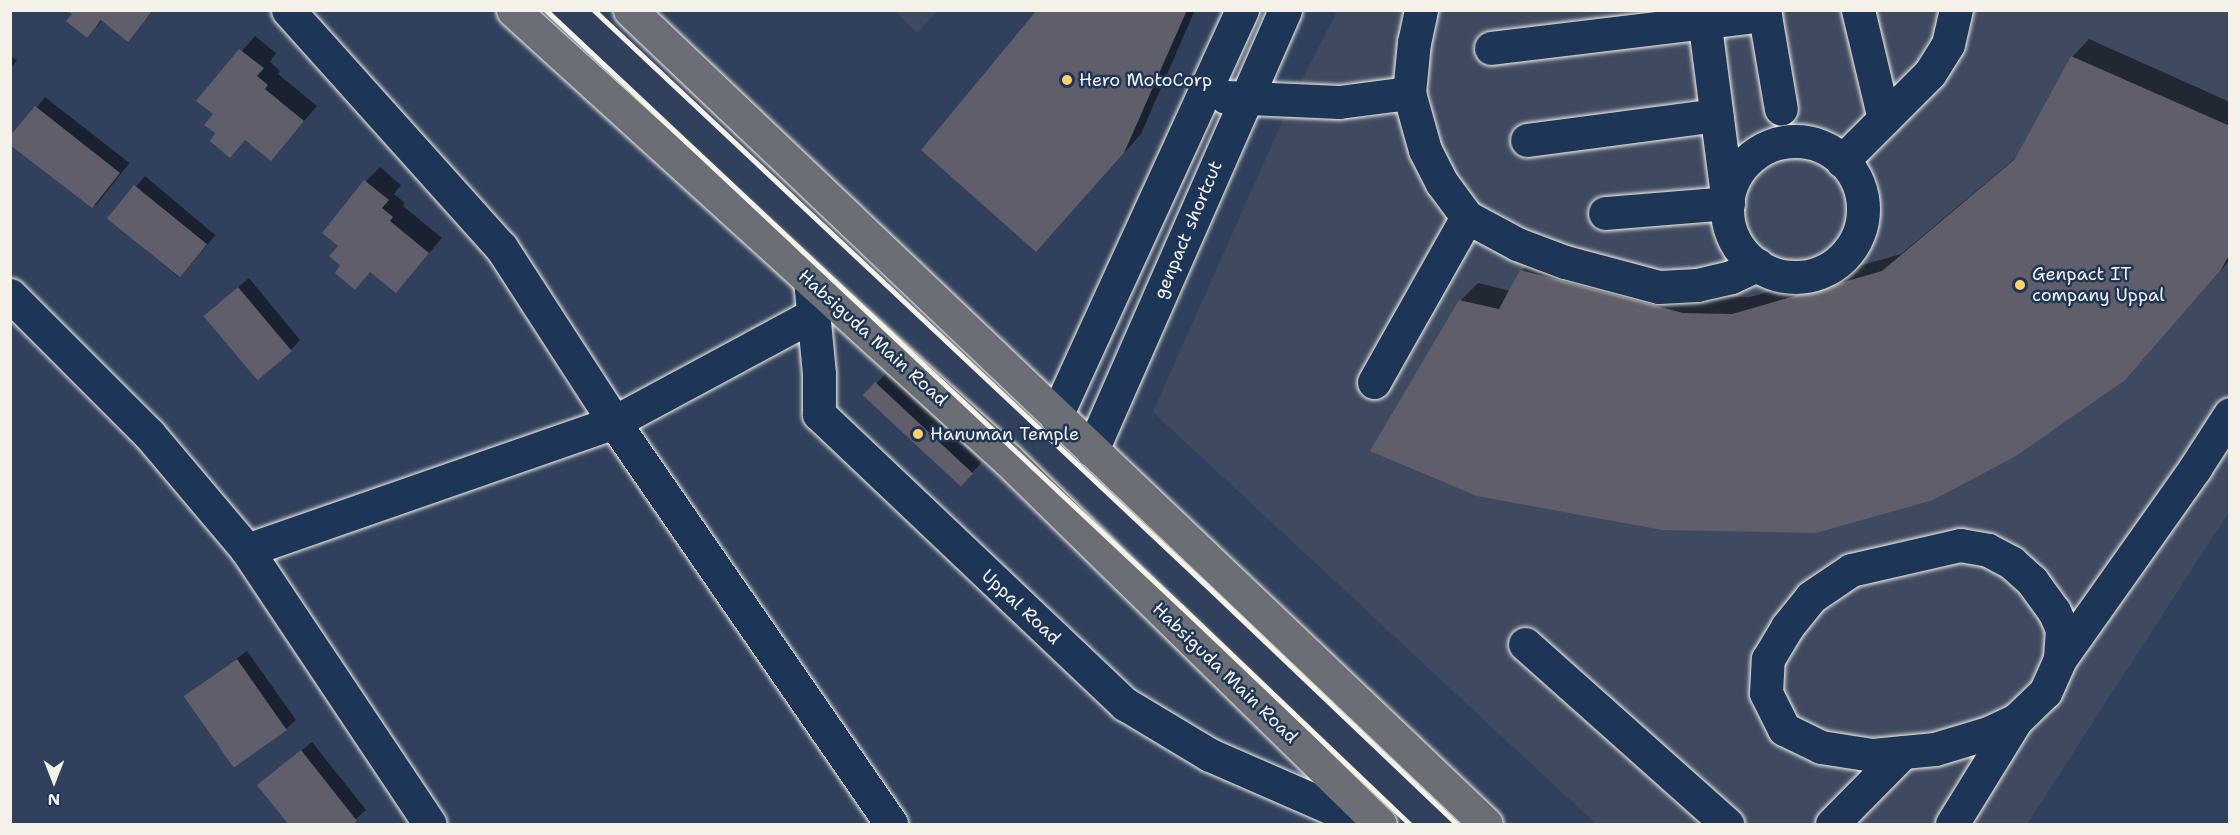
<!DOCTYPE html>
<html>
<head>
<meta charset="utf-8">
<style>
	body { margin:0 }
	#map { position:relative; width:2240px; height:835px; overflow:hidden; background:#31415d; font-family:"Shantell Sans",sans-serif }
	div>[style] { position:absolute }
	.built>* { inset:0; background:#3f4a61 }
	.shadow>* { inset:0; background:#0007; transform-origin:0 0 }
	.building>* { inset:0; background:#605e6a; transform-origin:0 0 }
	.roads { filter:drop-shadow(0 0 2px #f4f1e8) drop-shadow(0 0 2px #f4f1e8) }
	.minor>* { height:33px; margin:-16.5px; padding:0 16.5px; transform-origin:16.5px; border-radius:16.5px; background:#1d3557 }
	.minor>.ring { margin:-16.5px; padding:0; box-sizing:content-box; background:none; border:33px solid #1d3557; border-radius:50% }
	.major>* { height:33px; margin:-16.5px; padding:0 16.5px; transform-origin:16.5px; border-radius:16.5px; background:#6b6f75 }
	.rail>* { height:4.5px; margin:-2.25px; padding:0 2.25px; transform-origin:2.25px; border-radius:2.25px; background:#f4f1e8 }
	.dots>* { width:16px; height:16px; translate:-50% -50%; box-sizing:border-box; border:3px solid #1d3557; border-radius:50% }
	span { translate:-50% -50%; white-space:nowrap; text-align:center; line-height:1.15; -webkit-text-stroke:5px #1d3557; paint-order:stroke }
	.poi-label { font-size:18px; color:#f4f1e8 }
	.left { translate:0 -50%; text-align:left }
	.street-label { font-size:18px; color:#f4f1e8 }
	.frame { position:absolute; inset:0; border:12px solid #f4f1e8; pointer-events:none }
	.north { position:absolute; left:24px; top:751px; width:60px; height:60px; -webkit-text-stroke:4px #1d3557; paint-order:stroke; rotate:180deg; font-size:16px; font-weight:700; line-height:24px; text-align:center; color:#f4f1e8 }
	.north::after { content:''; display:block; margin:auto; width:21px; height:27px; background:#f4f1e8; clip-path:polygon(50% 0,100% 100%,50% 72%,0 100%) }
</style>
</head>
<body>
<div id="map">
	<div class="built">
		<div style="clip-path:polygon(896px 11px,938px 11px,917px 33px)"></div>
		<div style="clip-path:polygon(1337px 11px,2229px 11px,2229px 512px,2027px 824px,1596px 824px,1153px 412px,1290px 104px)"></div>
	</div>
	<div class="shadow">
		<div style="clip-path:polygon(70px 10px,154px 10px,128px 40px,103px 20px,87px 36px)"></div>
		<div style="clip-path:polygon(1039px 10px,1195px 10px,1141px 134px,1053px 233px)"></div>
		<div style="clip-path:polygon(255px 36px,276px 53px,270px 62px,280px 71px,278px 74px,317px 106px,271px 159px,246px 139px,230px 156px,217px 133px,215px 114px,199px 101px)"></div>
		<div style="clip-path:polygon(2089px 39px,2230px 102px,2230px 260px,2142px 360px,1478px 494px,1460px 301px,1478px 283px,1510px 291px,1522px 271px,1539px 253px,1701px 296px,1750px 297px,1901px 254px,2019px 155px,2072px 57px)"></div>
		<div style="clip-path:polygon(10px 56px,17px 60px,10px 70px)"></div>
		<div style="left:45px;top:97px;width:107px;height:54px;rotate:38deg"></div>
		<div style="clip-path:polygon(380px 167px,401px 185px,394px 194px,405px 203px,403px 206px,442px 238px,396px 291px,371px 271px,355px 288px,342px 265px,340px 246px,366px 181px)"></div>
		<div style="left:145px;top:176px;width:92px;height:56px;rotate:40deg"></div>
		<div style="clip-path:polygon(249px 278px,300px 340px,291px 350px,205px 315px)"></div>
		<div style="left:886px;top:373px;width:131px;height:30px;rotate:43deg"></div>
		<div style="clip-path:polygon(247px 651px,296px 720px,286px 729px,186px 696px)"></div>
		<div style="clip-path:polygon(312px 742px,366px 810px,350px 824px,290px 824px,259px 785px)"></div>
	</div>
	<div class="building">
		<div style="clip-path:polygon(67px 10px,153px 10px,128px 42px,101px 20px,87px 38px,66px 21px,72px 14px)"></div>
		<div style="clip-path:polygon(1037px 10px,1187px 10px,1124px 153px,1036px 252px,921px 150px)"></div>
		<div style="clip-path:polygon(239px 49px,264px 68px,257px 76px,268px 85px,265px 89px,304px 121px,271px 161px,245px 140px,230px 158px,210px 141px,215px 133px,204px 125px,213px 114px,196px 101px)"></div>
		<div style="clip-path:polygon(2071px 56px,2230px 126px,2230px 253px,2221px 270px,2125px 380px,2016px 456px,1933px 500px,1816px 533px,1662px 530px,1477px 496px,1370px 451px,1459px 300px,1499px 309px,1520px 270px,1683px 313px,1732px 314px,1882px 271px,2015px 159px)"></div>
		<div style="clip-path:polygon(35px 106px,120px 173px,92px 208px,10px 145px,10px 136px)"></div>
		<div style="clip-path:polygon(364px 180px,389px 200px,382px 208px,393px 217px,390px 221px,429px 253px,396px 293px,370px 272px,355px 290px,335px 273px,340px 265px,329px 256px,338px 246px,322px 233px)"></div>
		<div style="left:134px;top:185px;width:94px;height:43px;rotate:39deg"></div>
		<div style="left:238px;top:287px;width:84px;height:45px;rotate:50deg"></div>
		<div style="left:875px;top:382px;width:134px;height:18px;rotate:43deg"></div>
		<div style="left:237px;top:659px;width:87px;height:65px;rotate:55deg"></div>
		<div style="clip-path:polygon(301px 750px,357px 821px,353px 824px,288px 824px,257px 785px)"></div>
	</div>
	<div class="roads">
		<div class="minor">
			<div style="left:288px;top:10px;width:319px;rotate:48.1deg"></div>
			<div style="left:501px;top:247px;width:208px;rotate:57.1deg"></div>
			<div style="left:614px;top:422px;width:488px;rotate:55.4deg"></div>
			<div style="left:1421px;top:10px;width:33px;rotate:102deg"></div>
			<div style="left:1414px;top:42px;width:51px;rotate:95.6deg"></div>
			<div style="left:1409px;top:93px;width:59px;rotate:74.3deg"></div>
			<div style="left:1425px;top:150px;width:37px;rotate:63deg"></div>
			<div style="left:1442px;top:183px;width:42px;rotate:53.7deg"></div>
			<div style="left:1467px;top:217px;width:57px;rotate:28.4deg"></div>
			<div style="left:1517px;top:244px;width:51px;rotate:20.6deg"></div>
			<div style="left:1565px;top:262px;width:97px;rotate:14.9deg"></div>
			<div style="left:1659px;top:287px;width:38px;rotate:-3deg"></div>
			<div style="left:1697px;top:285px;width:35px;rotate:-13deg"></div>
			<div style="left:1731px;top:277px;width:29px;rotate:-25deg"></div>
			<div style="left:1764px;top:10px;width:100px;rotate:80.3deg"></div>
			<div style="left:1858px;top:10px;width:112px;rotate:76.6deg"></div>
			<div style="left:1491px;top:48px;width:276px;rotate:-6.9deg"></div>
			<div style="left:1226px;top:97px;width:113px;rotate:2.5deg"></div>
			<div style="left:1339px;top:102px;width:71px;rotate:-7.3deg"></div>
			<div style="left:1527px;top:140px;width:191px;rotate:-7.5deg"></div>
			<div class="ring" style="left:1727px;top:141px;width:103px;height:103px"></div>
			<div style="left:1842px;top:161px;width:124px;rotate:-45deg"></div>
			<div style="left:1930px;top:73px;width:34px;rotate:-58deg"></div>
			<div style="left:1948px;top:44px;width:35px;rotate:-77deg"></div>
			<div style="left:1605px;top:213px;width:123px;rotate:-4.6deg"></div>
			<div style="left:1728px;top:203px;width:195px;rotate:-97.4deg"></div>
			<div style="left:810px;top:280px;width:94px;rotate:84.5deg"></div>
			<div style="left:819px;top:374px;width:40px;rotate:90deg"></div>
			<div style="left:819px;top:414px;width:422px;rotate:43.5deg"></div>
			<div style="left:1125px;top:704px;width:99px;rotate:31deg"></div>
			<div style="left:1210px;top:755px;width:172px;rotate:23.6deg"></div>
			<div style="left:10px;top:295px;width:197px;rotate:45deg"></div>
			<div style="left:149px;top:434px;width:152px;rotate:49.8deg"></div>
			<div style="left:247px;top:550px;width:329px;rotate:56.3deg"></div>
			<div style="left:1374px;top:382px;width:189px;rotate:-60.6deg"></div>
			<div style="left:1056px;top:416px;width:447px;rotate:-65.4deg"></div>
			<div style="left:1092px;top:450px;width:480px;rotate:-66.3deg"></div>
			<div style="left:1960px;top:545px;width:28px;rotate:10deg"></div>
			<div style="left:1988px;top:550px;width:27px;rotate:28deg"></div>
			<div style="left:2012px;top:563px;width:27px;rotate:42deg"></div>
			<div style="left:2032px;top:581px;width:37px;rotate:54deg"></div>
			<div style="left:2054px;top:611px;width:20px;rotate:66deg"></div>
			<div style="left:2062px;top:629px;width:30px;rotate:94deg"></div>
			<div style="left:2060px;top:659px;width:36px;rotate:114deg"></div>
			<div style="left:2045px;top:692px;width:40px;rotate:136deg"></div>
			<div style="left:2016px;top:720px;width:31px;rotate:155deg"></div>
			<div style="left:1988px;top:733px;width:55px;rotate:163.2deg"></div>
			<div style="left:1935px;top:749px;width:63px;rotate:174.6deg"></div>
			<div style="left:1872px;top:755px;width:52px;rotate:-171.1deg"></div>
			<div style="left:1821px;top:747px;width:41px;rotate:-154.1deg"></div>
			<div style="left:1784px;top:729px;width:40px;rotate:-116.6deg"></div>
			<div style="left:1766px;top:693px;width:34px;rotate:-87deg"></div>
			<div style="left:1768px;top:659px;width:37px;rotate:-59deg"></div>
			<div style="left:1787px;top:627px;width:38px;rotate:-51deg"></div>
			<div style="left:1811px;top:597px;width:48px;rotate:-34deg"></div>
			<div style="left:1851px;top:570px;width:112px;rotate:-12.9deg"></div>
			<div style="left:247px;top:550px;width:389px;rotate:-19.2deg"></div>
			<div style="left:614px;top:422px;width:226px;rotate:-28.3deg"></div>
			<div style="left:1525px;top:644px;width:271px;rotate:41.7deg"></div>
			<div style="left:2060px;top:659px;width:234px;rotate:-54.7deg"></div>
			<div style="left:2195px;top:468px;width:64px;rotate:-57.1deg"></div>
			<div style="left:1832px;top:824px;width:101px;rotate:-45.4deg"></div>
			<div style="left:1952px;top:824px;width:122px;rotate:-58.4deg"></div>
		</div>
		<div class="major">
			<div style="left:513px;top:10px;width:669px;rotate:42.27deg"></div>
			<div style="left:1008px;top:460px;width:520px;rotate:44.38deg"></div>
			<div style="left:630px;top:10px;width:1181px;rotate:43.56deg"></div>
		</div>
	</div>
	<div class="rail">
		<div style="left:546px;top:10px;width:872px;rotate:43.19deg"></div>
		<div style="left:1182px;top:607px;width:315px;rotate:43.6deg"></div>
		<div style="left:594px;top:10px;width:837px;rotate:43.21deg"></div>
		<div style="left:1204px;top:583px;width:349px;rotate:43.6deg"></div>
	</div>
	<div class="dots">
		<div style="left:1067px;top:80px;background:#ffd166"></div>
		<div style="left:2020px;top:285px;background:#ffd166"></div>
		<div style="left:918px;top:434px;background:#ffd166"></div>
	</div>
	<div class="poi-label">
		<span class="left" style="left:1079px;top:80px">Hero MotoCorp</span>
		<span class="left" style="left:2032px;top:285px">Genpact IT<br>company Uppal</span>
		<span class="left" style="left:930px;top:434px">Hanuman Temple</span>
	</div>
	<div class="street-label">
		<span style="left:1188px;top:230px;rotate:-67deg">genpact shortcut</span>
		<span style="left:873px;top:338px;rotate:42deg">Habsiguda Main Road</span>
		<span style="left:1021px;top:607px;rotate:43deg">Uppal Road</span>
		<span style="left:1225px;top:673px;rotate:44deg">Habsiguda Main Road</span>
	</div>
	<div class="frame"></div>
	<div class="north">N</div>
</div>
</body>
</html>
